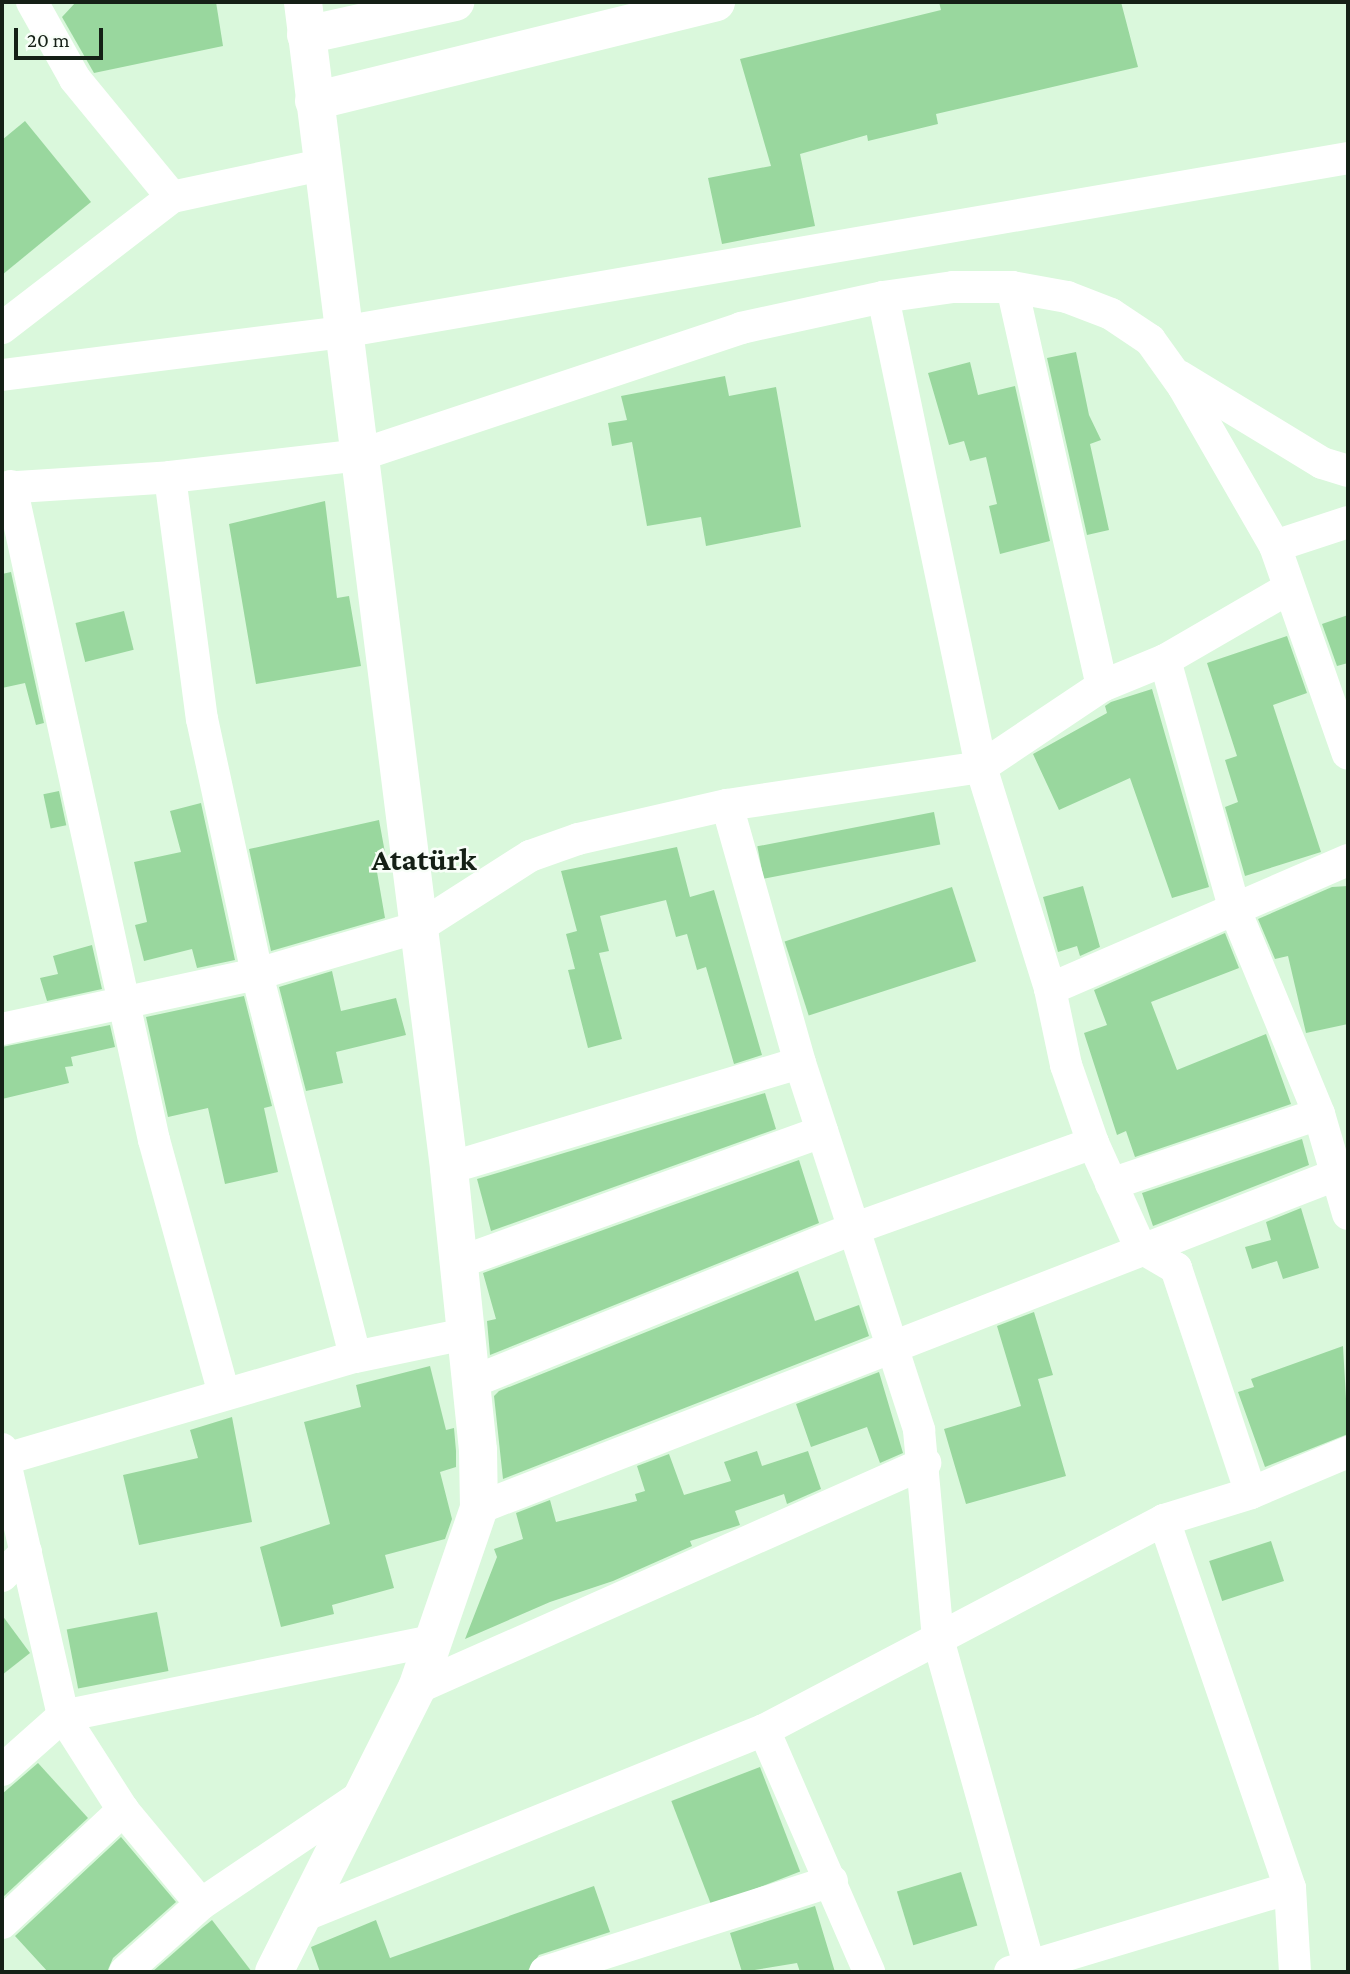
<!DOCTYPE html>
<html>
<head>
<meta charset="utf-8">
<style>
	body { margin:0 }
	#map { position:relative; width:1350px; height:1974px; overflow:hidden; background:#daf8dc; font-family:"Crimson Pro",serif }
	div>[style] { position:absolute }
	.building>* { inset:0; background:#99d79e; transform-origin:0 0 }
	.minor>* { height:32px; margin:-16px; padding:0 16px; transform-origin:16px; border-radius:16px; background:#fff }
	.tertiary>* { height:38px; margin:-19px; padding:0 19px; transform-origin:19px; border-radius:19px; background:#fff }
	span { translate:-50% -50%; white-space:nowrap; text-align:center; line-height:1.15; -webkit-text-stroke:5px #f8fef8; paint-order:stroke }
	.district-label { font-size:32px; color:#152016; font-weight:700 }
	.frame { position:absolute; inset:0; border:4px solid #152016; pointer-events:none }
	.scale { position:absolute; left:14px; top:28px; width:89px; height:32px; box-sizing:border-box; border:4px solid #152016; border-top:0; padding-left:9px; font-size:21px; line-height:24px; white-space:nowrap; color:#152016; -webkit-text-stroke:5px #f8fef8; paint-order:stroke }
</style>
</head>
<body>
<div id="map">
	<div class="building">
		<div style="clip-path:polygon(76px 2px,216px 2px,223px 46px,94px 73px,62px 17px)"></div>
		<div style="clip-path:polygon(939px 2px,1121px 2px,1138px 67px,936px 114px,938px 124px,868px 141px,867px 135px,800px 154px,815px 226px,722px 244px,708px 178px,771px 166px,740px 59px,941px 10px)"></div>
		<div style="clip-path:polygon(25px 121px,91px 202px,2px 275px,2px 140px)"></div>
		<div style="clip-path:polygon(1076px 352px,1089px 415px,1101px 440px,1090px 444px,1109px 530px,1087px 535px,1047px 358px)"></div>
		<div style="clip-path:polygon(970px 362px,978px 395px,1015px 386px,1050px 541px,1000px 554px,989px 506px,997px 504px,986px 457px,970px 461px,964px 441px,949px 445px,928px 373px)"></div>
		<div style="clip-path:polygon(725px 376px,729px 396px,776px 387px,801px 527px,706px 546px,701px 517px,647px 526px,632px 442px,612px 446px,608px 423px,627px 420px,621px 396px)"></div>
		<div style="clip-path:polygon(325px 501px,337px 598px,349px 596px,361px 666px,256px 684px,229px 524px)"></div>
		<div style="clip-path:polygon(11px 572px,44px 723px,36px 725px,25px 683px,2px 688px,2px 574px)"></div>
		<div style="left:124px;top:611px;width:40px;height:50px;rotate:76deg"></div>
		<div style="clip-path:polygon(1348px 615px,1348px 663px,1337px 666px,1322px 624px)"></div>
		<div style="clip-path:polygon(1287px 636px,1307px 693px,1273px 705px,1321px 852px,1245px 876px,1225px 807px,1238px 802px,1225px 760px,1237px 756px,1207px 663px)"></div>
		<div style="clip-path:polygon(1152px 689px,1209px 887px,1172px 898px,1130px 778px,1059px 810px,1033px 754px,1107px 713px,1105px 706px,1111px 702px)"></div>
		<div style="left:59px;top:791px;width:35px;height:16px;rotate:78deg"></div>
		<div style="clip-path:polygon(201px 803px,235px 960px,197px 968px,192px 949px,144px 961px,135px 925px,147px 922px,134px 862px,181px 852px,170px 811px)"></div>
		<div style="left:934px;top:812px;width:33px;height:180px;rotate:79deg"></div>
		<div style="clip-path:polygon(379px 820px,388px 869px,377px 872px,385px 918px,271px 951px,249px 849px)"></div>
		<div style="clip-path:polygon(677px 847px,690px 897px,714px 890px,762px 1055px,734px 1064px,706px 967px,697px 970px,687px 934px,676px 937px,666px 900px,600px 916px,609px 951px,599px 953px,622px 1039px,588px 1048px,568px 970px,575px 969px,566px 934px,577px 931px,561px 871px)"></div>
		<div style="clip-path:polygon(1083px 886px,1100px 947px,1080px 956px,1077px 946px,1058px 952px,1043px 897px)"></div>
		<div style="clip-path:polygon(1348px 886px,1348px 1024px,1306px 1033px,1288px 956px,1275px 959px,1258px 919px,1332px 887px)"></div>
		<div style="left:952px;top:887px;width:78px;height:176px;rotate:72deg"></div>
		<div style="clip-path:polygon(1225px 933px,1239px 968px,1151px 1002px,1177px 1070px,1266px 1034px,1291px 1104px,1135px 1157px,1126px 1131px,1117px 1135px,1084px 1033px,1107px 1025px,1094px 990px)"></div>
		<div style="clip-path:polygon(92px 945px,102px 989px,47px 1001px,40px 978px,58px 974px,53px 956px)"></div>
		<div style="clip-path:polygon(332px 971px,341px 1011px,396px 998px,406px 1035px,336px 1052px,343px 1083px,306px 1091px,279px 987px)"></div>
		<div style="clip-path:polygon(244px 996px,272px 1106px,264px 1108px,278px 1172px,225px 1184px,208px 1108px,168px 1117px,146px 1017px)"></div>
		<div style="clip-path:polygon(110px 1025px,115px 1047px,71px 1057px,73px 1066px,65px 1067px,69px 1083px,2px 1099px,2px 1047px)"></div>
		<div style="clip-path:polygon(765px 1093px,776px 1129px,491px 1231px,477px 1179px)"></div>
		<div style="clip-path:polygon(1302px 1139px,1309px 1165px,1153px 1226px,1142px 1193px)"></div>
		<div style="clip-path:polygon(799px 1160px,819px 1223px,490px 1355px,487px 1321px,496px 1319px,483px 1273px)"></div>
		<div style="clip-path:polygon(1301px 1208px,1319px 1268px,1283px 1279px,1277px 1261px,1252px 1269px,1245px 1247px,1271px 1240px,1266px 1222px)"></div>
		<div style="clip-path:polygon(798px 1271px,815px 1321px,859px 1305px,869px 1336px,503px 1479px,494px 1396px,499px 1391px)"></div>
		<div style="clip-path:polygon(1034px 1312px,1053px 1375px,1038px 1379px,1066px 1476px,966px 1504px,944px 1429px,1021px 1406px,997px 1326px)"></div>
		<div style="clip-path:polygon(1343px 1346px,1348px 1434px,1265px 1467px,1238px 1392px,1254px 1387px,1251px 1379px)"></div>
		<div style="clip-path:polygon(430px 1366px,446px 1430px,454px 1428px,456px 1451px,456px 1467px,440px 1472px,452px 1519px,445px 1539px,385px 1555px,394px 1588px,332px 1605px,334px 1614px,281px 1627px,260px 1547px,330px 1524px,304px 1422px,361px 1407px,356px 1385px)"></div>
		<div style="clip-path:polygon(879px 1372px,903px 1453px,880px 1463px,867px 1427px,811px 1447px,796px 1404px)"></div>
		<div style="clip-path:polygon(232px 1417px,252px 1522px,139px 1545px,123px 1475px,198px 1458px,190px 1430px)"></div>
		<div style="clip-path:polygon(757px 1451px,762px 1466px,808px 1451px,821px 1489px,787px 1504px,784px 1494px,735px 1511px,740px 1525px,690px 1541px,692px 1546px,613px 1581px,550px 1602px,465px 1639px,497px 1557px,494px 1549px,523px 1539px,516px 1513px,550px 1500px,556px 1522px,637px 1501px,635px 1494px,645px 1491px,637px 1466px,669px 1454px,684px 1495px,731px 1481px,724px 1462px)"></div>
		<div style="left:1271px;top:1541px;width:42px;height:65px;rotate:72deg"></div>
		<div style="left:157px;top:1612px;width:60px;height:92px;rotate:79deg"></div>
		<div style="clip-path:polygon(2px 1615px,30px 1653px,2px 1675px)"></div>
		<div style="clip-path:polygon(38px 1763px,88px 1818px,2px 1898px,2px 1794px)"></div>
		<div style="left:760px;top:1767px;width:112px;height:95px;rotate:69deg"></div>
		<div style="clip-path:polygon(121px 1837px,176px 1902px,113px 1958px,107px 1972px,48px 1972px,15px 1936px)"></div>
		<div style="left:961px;top:1872px;width:56px;height:67px;rotate:73deg"></div>
		<div style="clip-path:polygon(594px 1886px,610px 1932px,539px 1955px,527px 1972px,320px 1972px,311px 1947px,376px 1920px,390px 1958px)"></div>
		<div style="clip-path:polygon(815px 1906px,835px 1972px,800px 1972px,797px 1963px,742px 1972px,730px 1933px)"></div>
		<div style="clip-path:polygon(212px 1920px,252px 1972px,152px 1972px,202px 1928px)"></div>
	</div>
	<div class="minor">
		<div style="left:32px;top:2px;width:88px;rotate:60.8deg"></div>
		<div style="left:75px;top:79px;width:153px;rotate:50.6deg"></div>
		<div style="left:1012px;top:287px;width:409px;rotate:77.3deg"></div>
		<div style="left:883px;top:297px;width:480px;rotate:78.2deg"></div>
		<div style="left:981px;top:767px;width:232px;rotate:72.7deg"></div>
		<div style="left:1050px;top:989px;width:78px;rotate:78.1deg"></div>
		<div style="left:1066px;top:1065px;width:83px;rotate:70.9deg"></div>
		<div style="left:1093px;top:1143px;width:114px;rotate:65.7deg"></div>
		<div style="left:1140px;top:1247px;width:42px;rotate:30.3deg"></div>
		<div style="left:1176px;top:1268px;width:237px;rotate:71.6deg"></div>
		<div style="left:2px;top:328px;width:215px;rotate:-37.6deg"></div>
		<div style="left:172px;top:197px;width:152px;rotate:-12.1deg"></div>
		<div style="left:2px;top:375px;width:343px;rotate:-7.2deg"></div>
		<div style="left:342px;top:332px;width:1021px;rotate:-9.81deg"></div>
		<div style="left:1179px;top:376px;width:167px;rotate:31.3deg"></div>
		<div style="left:1322px;top:463px;width:27px;rotate:17deg"></div>
		<div style="left:170px;top:477px;width:244px;rotate:82.5deg"></div>
		<div style="left:202px;top:719px;width:261px;rotate:77.8deg"></div>
		<div style="left:257px;top:974px;width:395px;rotate:75.6deg"></div>
		<div style="left:11px;top:486px;width:669px;rotate:77.67deg"></div>
		<div style="left:154px;top:1140px;width:263px;rotate:74.6deg"></div>
		<div style="left:2px;top:488px;width:168px;rotate:-3.7deg"></div>
		<div style="left:170px;top:477px;width:191px;rotate:-6.6deg"></div>
		<div style="left:360px;top:455px;width:402px;rotate:-18.4deg"></div>
		<div style="left:741px;top:328px;width:145px;rotate:-12.3deg"></div>
		<div style="left:883px;top:297px;width:71px;rotate:-8.1deg"></div>
		<div style="left:953px;top:287px;width:59px"></div>
		<div style="left:1012px;top:287px;width:56px;rotate:10.3deg"></div>
		<div style="left:1067px;top:297px;width:47px;rotate:21.1deg"></div>
		<div style="left:1111px;top:314px;width:47px;rotate:33.7deg"></div>
		<div style="left:1150px;top:340px;width:57px;rotate:54.3deg"></div>
		<div style="left:1183px;top:386px;width:185px;rotate:60.1deg"></div>
		<div style="left:1275px;top:546px;width:220px;rotate:70.7deg"></div>
		<div style="left:1275px;top:546px;width:77px;rotate:-18.2deg"></div>
		<div style="left:1165px;top:660px;width:260px;rotate:74.4deg"></div>
		<div style="left:1235px;top:910px;width:221px;rotate:67.6deg"></div>
		<div style="left:1319px;top:1114px;width:104px;rotate:73.8deg"></div>
		<div style="left:727px;top:805px;width:268px;rotate:74.2deg"></div>
		<div style="left:800px;top:1063px;width:386px;rotate:72deg"></div>
		<div style="left:919px;top:1430px;width:210px;rotate:84.8deg"></div>
		<div style="left:938px;top:1639px;width:339px;rotate:74.4deg"></div>
		<div style="left:1050px;top:989px;width:325px;rotate:-23.4deg"></div>
		<div style="left:2px;top:1029px;width:261px;rotate:-12.2deg"></div>
		<div style="left:257px;top:974px;width:169px;rotate:-16.2deg"></div>
		<div style="left:419px;top:927px;width:132px;rotate:-32.6deg"></div>
		<div style="left:530px;top:856px;width:51px;rotate:-19.5deg"></div>
		<div style="left:578px;top:839px;width:153px;rotate:-12.9deg"></div>
		<div style="left:727px;top:805px;width:257px;rotate:-8.5deg"></div>
		<div style="left:981px;top:767px;width:146px;rotate:-33.8deg"></div>
		<div style="left:1102px;top:686px;width:68px;rotate:-22.4deg"></div>
		<div style="left:1165px;top:660px;width:143px;rotate:-30.1deg"></div>
		<div style="left:449px;top:1168px;width:366px;rotate:-16.7deg"></div>
		<div style="left:1111px;top:1184px;width:219px;rotate:-18.6deg"></div>
		<div style="left:460px;top:1262px;width:385px;rotate:-19.8deg"></div>
		<div style="left:472px;top:1382px;width:411px;rotate:-21.9deg"></div>
		<div style="left:853px;top:1229px;width:255px;rotate:-19.7deg"></div>
		<div style="left:2px;top:1449px;width:274px;rotate:77.1deg"></div>
		<div style="left:63px;top:1716px;width:112px;rotate:57.4deg"></div>
		<div style="left:123px;top:1810px;width:122px;rotate:50.3deg"></div>
		<div style="left:2px;top:1460px;width:368px;rotate:-16.3deg"></div>
		<div style="left:355px;top:1357px;width:112px;rotate:-11.8deg"></div>
		<div style="left:479px;top:1508px;width:932px;rotate:-21.25deg"></div>
		<div style="left:1164px;top:1520px;width:389px;rotate:71.1deg"></div>
		<div style="left:1290px;top:1888px;width:84px;rotate:86.6deg"></div>
		<div style="left:2px;top:1576px;width:34px;rotate:-45deg"></div>
		<div style="left:417px;top:1688px;width:556px;rotate:-23.89deg"></div>
		<div style="left:764px;top:1730px;width:264px;rotate:66.5deg"></div>
		<div style="left:2px;top:1770px;width:81px;rotate:-41.5deg"></div>
		<div style="left:63px;top:1716px;width:378px;rotate:-11.5deg"></div>
		<div style="left:298px;top:1918px;width:502px;rotate:-21.97deg"></div>
		<div style="left:764px;top:1730px;width:452px;rotate:-27.7deg"></div>
		<div style="left:1164px;top:1520px;width:91px;rotate:-17.2deg"></div>
		<div style="left:1251px;top:1493px;width:105px;rotate:-22.9deg"></div>
		<div style="left:2px;top:1923px;width:166px;rotate:-43deg"></div>
		<div style="left:125px;top:1972px;width:102px;rotate:-41.8deg"></div>
		<div style="left:201px;top:1904px;width:193px;rotate:-34deg"></div>
		<div style="left:545px;top:1972px;width:301px;rotate:-17.6deg"></div>
		<div style="left:1010px;top:1972px;width:292px;rotate:-16.7deg"></div>
	</div>
	<div class="tertiary">
		<div style="left:306px;top:35px;width:153px;rotate:-12.5deg"></div>
		<div style="left:314px;top:101px;width:414px;rotate:-13.8deg"></div>
		<div style="left:274px;top:1972px;width:318px;rotate:-63.3deg"></div>
		<div style="left:417px;top:1688px;width:190px;rotate:-71deg"></div>
		<div style="left:479px;top:1508px;width:58px;rotate:-91deg"></div>
		<div style="left:478px;top:1450px;width:283px;rotate:-95.9deg"></div>
		<div style="left:449px;top:1168px;width:1175px;rotate:-97.14deg"></div>
	</div>
	<div class="district-label">
		<span style="left:424px;top:859px">Atatürk</span>
	</div>
	<div class="frame"></div>
	<div class="scale">20 m</div>
</div>
</body>
</html>
